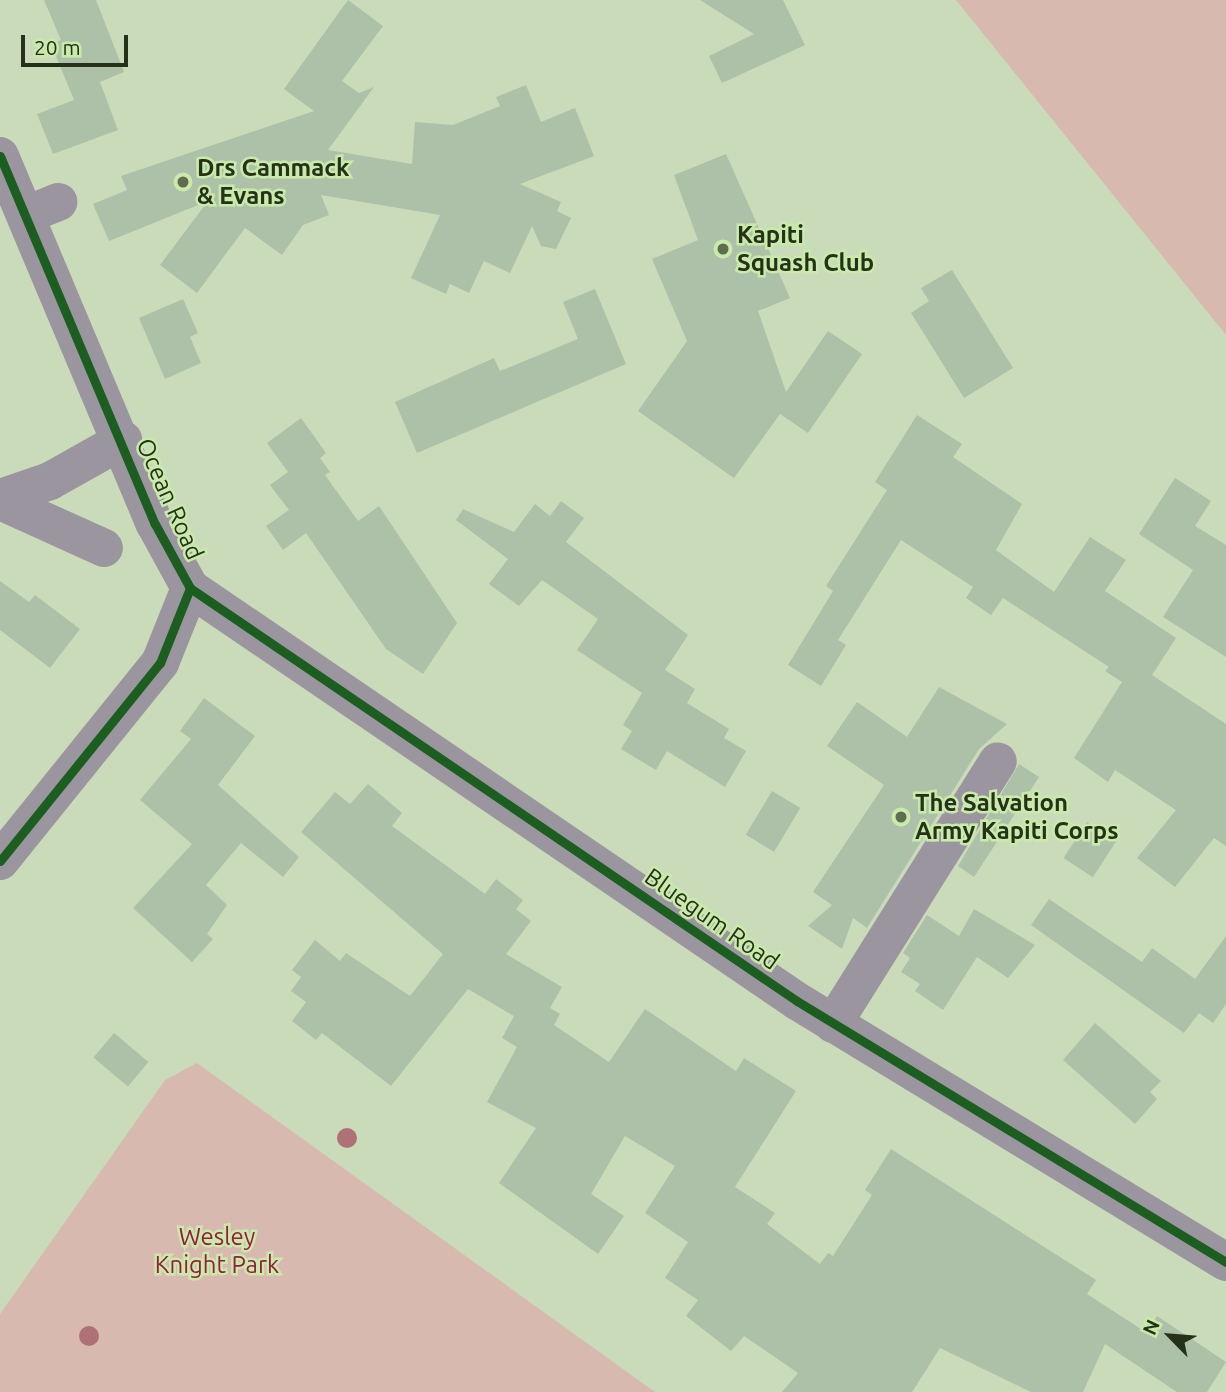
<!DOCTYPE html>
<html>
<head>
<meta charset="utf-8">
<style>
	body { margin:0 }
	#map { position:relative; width:1226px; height:1392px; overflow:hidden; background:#cadbb9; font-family:Ubuntu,sans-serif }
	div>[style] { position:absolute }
	.green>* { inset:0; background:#d7b9af }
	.building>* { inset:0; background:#adc1a8; transform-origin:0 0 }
	.minor>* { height:38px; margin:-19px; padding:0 19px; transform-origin:19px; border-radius:19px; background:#9b95a0 }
	.cycleway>* { height:9px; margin:-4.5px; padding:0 4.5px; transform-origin:4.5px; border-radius:4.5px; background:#1b5e20 }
	.trees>* { width:20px; height:20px; margin:-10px; border-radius:50%; background:#ae7276 }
	.dots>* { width:19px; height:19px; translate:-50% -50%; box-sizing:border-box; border:4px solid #c9eaaa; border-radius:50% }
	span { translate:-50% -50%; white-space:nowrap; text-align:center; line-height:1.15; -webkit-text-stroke:5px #c9eaaa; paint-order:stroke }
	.poi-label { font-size:24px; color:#253118; font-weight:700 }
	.left { translate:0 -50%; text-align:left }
	.street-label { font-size:24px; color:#253118 }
	.park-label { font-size:24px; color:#971c3f }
	.north { position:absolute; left:1135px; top:1301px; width:70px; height:70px; -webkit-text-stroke:5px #c9eaaa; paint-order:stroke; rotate:295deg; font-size:19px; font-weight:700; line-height:28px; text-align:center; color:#253118 }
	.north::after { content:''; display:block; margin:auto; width:24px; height:32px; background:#253118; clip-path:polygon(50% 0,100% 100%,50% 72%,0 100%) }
	.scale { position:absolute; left:21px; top:35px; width:107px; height:32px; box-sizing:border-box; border:4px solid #253118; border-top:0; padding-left:9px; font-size:21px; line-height:24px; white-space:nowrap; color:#253118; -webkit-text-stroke:5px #c9eaaa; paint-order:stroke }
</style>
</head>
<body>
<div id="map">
	<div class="green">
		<div style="clip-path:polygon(956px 0,1226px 0,1226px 335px)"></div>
		<div style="clip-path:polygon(197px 1063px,655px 1392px,0 1392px,0 1314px,165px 1080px)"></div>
	</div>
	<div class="building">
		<div style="clip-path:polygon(44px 0,96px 0,124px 72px,100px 82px,118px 130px,53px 154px,37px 114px,74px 100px,51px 44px,61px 40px)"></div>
		<div style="clip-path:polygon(348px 0,383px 26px,342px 81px,359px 93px,374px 87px,328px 150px,412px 164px,415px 122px,453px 125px,500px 106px,496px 97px,526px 85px,541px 122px,575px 108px,594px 156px,520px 184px,561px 202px,557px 211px,571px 218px,556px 249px,541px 246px,532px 226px,510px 273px,484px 261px,469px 293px,450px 284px,446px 294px,411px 278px,440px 215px,321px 195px,329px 215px,303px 225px,282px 255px,245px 228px,197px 293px,160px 265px,208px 201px,109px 241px,93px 204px,127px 190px,121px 176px,314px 111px,284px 89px)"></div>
		<div style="clip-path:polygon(700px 0,783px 0,805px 45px,722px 83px,709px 56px,754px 34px)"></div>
		<div style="clip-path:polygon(726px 154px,790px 298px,758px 311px,786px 392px,828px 331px,862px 354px,808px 433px,780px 414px,734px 478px,638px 411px,687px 341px,652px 259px,698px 240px,674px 175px)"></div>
		<div style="clip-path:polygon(952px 270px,1013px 368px,964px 398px,911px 313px,929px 301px,921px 288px)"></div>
		<div style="clip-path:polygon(595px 289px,626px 364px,417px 453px,395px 402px,494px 358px,500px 371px,578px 339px,563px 302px)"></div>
		<div style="clip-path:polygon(183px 299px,198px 333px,190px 337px,201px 363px,165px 379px,139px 318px)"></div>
		<div style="clip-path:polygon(917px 415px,962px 444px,953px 457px,1022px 504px,996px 550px,1054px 592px,1090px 537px,1126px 560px,1105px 591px,1176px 638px,1152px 675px,1226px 724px,1226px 846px,1214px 838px,1175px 887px,1137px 858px,1176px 810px,1115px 770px,1108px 782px,1074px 758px,1122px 682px,1105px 671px,1109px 667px,1003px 598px,991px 615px,966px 598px,973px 587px,901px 540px,838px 640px,846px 645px,821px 686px,788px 665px,833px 591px,826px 586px,887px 490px,875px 482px)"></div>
		<div style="clip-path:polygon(301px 418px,326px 453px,320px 458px,330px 472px,325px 475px,358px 521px,379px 506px,457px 623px,423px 674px,386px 649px,306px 533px,283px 550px,266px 526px,289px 510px,270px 485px,288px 472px,267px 443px)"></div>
		<div style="clip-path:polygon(1175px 478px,1211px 501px,1195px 526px,1226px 545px,1226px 657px,1163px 617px,1193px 570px,1139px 534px)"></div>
		<div style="clip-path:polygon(561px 501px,584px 518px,566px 542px,688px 635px,665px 670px,695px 689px,687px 703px,729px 729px,724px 738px,746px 751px,725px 787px,667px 751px,656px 770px,621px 749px,632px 731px,623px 725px,642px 693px,577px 650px,598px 619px,542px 580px,519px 606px,489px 584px,508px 559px,456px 520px,463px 509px,514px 532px,535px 504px,550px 516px)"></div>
		<div style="clip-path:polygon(0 581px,29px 602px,35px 595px,80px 629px,50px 668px,0 630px)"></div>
		<div style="clip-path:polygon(939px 687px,1007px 724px,979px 749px,867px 928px,853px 918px,842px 949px,808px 926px,832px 905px,813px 892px,884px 785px,827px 746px,857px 702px,907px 737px)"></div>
		<div style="clip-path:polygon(204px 698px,255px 736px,218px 785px,299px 857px,283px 877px,241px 843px,206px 885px,227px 905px,207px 934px,213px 939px,192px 962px,133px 908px,192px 844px,140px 800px,191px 739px,180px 731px)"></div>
		<div style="clip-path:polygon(1019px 764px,1039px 777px,974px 877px,958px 866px)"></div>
		<div style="clip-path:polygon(368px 784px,402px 813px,392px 826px,485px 894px,496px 879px,523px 900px,516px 909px,531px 921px,506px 954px,562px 987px,550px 1008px,560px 1014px,554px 1025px,609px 1062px,645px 1009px,736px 1071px,744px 1058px,796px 1091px,735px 1187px,775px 1213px,767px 1224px,820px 1264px,828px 1253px,833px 1256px,872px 1195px,865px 1190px,891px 1149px,1096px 1280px,1087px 1294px,1147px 1333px,1157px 1316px,1226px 1362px,1207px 1392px,1177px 1392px,1105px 1344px,1083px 1392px,1031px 1392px,940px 1348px,912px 1392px,782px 1392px,798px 1373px,744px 1336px,731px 1351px,686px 1316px,698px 1300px,665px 1278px,688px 1242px,645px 1213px,675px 1166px,625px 1136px,591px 1194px,624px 1216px,598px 1254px,499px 1183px,536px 1128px,487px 1102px,517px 1047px,502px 1038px,514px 1016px,468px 989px,391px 1086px,322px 1033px,316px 1040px,292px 1021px,306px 1002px,291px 991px,301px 977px,292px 970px,315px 940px,340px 961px,346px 953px,410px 996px,443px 954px,301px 832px,335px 792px,350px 804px)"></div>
		<div style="left:772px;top:791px;width:33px;height:51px;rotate:31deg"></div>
		<div style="left:1087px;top:822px;width:35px;height:43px;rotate:33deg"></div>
		<div style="clip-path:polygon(1049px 899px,1142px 962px,1152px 948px,1195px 979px,1226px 936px,1226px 1004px,1213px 1023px,1199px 1013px,1184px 1033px,1031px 925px)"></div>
		<div style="clip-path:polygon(974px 909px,1035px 945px,1008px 978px,977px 957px,943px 1010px,915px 991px,920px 984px,901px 972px,910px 958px,903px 953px,927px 915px,959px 936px)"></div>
		<div style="clip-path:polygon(1095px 1023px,1161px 1081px,1150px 1092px,1157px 1099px,1135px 1124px,1063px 1060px)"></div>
		<div style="left:114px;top:1033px;width:45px;height:32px;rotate:40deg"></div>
	</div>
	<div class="minor">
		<div style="left:0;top:156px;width:399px;rotate:67.2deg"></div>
		<div style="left:155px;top:524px;width:73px;rotate:61.3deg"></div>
		<div style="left:190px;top:588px;width:734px;rotate:34.23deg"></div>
		<div style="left:797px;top:1001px;width:502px;rotate:31.32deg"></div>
		<div style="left:26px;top:215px;width:35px;rotate:-22deg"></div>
		<div style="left:0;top:498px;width:53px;rotate:-18.8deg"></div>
		<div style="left:50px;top:481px;width:84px;rotate:-29.3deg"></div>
		<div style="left:0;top:501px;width:114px;rotate:24.3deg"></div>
		<div style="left:0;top:861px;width:255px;rotate:-51.1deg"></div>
		<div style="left:160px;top:663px;width:81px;rotate:-68.2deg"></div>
		<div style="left:833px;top:1024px;width:310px;rotate:-57.9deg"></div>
	</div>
	<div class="cycleway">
		<div style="left:0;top:156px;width:399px;rotate:67.2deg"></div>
		<div style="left:155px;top:524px;width:73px;rotate:61.3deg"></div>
		<div style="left:190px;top:588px;width:734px;rotate:34.23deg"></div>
		<div style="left:797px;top:1001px;width:502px;rotate:31.32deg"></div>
		<div style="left:0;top:861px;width:255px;rotate:-51.1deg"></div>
		<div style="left:160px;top:663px;width:81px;rotate:-68.2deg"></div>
	</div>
	<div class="trees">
		<div style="left:347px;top:1138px"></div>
		<div style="left:89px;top:1336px"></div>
	</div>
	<div class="dots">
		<div style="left:183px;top:182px;background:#5f6c50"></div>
		<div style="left:723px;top:249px;background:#5f6c50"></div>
		<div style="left:901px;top:817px;background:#5f6c50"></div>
	</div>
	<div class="poi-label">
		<span class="left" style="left:197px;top:182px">Drs Cammack<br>&amp; Evans</span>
		<span class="left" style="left:737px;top:249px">Kapiti<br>Squash Club</span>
		<span class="left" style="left:915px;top:817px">The Salvation<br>Army Kapiti Corps</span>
	</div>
	<div class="street-label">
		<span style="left:170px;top:499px;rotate:66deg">Ocean Road</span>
		<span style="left:712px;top:919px;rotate:35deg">Bluegum Road</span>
	</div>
	<div class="park-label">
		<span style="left:217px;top:1251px">Wesley<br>Knight Park</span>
	</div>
	<div class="north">N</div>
	<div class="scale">20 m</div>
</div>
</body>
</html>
